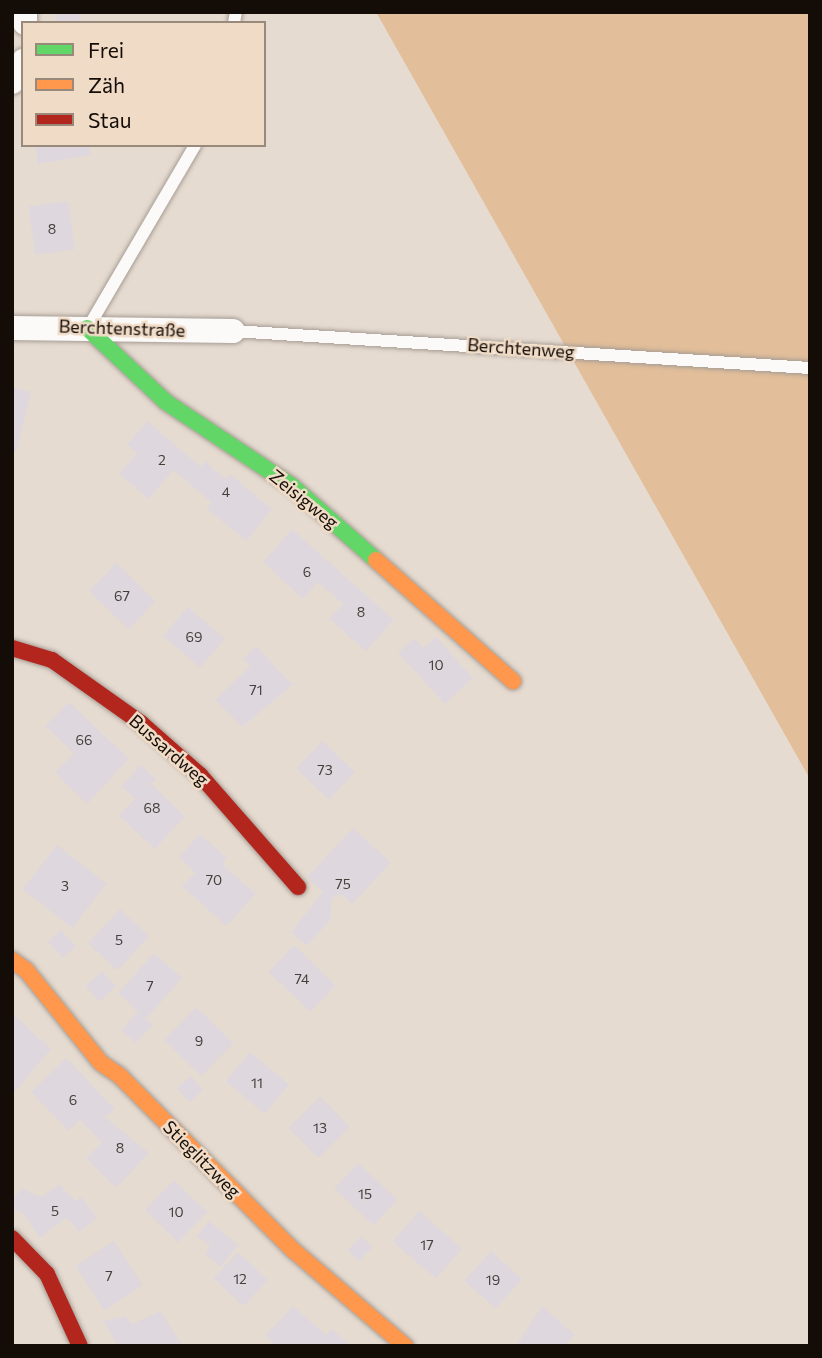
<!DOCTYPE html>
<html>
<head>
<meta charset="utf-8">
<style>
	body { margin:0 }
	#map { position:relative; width:822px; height:1358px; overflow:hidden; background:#e6dbd0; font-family:Commissioner,sans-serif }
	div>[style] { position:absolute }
	.green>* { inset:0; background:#e2be9a }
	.building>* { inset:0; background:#ded8de; transform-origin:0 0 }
	.roads { filter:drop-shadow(0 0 2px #a69d95) drop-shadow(0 0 2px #a69d95) }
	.lane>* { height:12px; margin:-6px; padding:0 6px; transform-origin:6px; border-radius:6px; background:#fbfaf8 }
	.street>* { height:24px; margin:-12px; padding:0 12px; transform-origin:12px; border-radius:12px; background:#fbfaf8 }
	.fast>* { height:16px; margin:-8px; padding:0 8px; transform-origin:8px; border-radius:8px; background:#63d668 }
	.slow>* { height:16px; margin:-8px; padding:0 8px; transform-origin:8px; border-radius:8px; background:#ff974d }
	.jam>* { height:16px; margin:-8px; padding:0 8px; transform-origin:8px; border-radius:8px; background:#b3261e }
	span { translate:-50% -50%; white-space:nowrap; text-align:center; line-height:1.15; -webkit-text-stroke:5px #f0dbc6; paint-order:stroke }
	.number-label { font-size:14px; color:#46403d }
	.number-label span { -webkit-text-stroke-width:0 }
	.street-label { font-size:18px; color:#140d07 }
	.frame { position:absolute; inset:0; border:14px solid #140d07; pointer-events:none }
	.legend { position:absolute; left:21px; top:21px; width:245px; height:126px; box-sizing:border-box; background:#f0dbc6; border:2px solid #98897a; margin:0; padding:9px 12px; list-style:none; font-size:21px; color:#140d07 }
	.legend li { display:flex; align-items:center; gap:14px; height:35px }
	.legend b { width:35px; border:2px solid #98897a }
</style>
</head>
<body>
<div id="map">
	<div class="green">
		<div style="clip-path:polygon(376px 12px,810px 12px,810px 779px)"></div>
	</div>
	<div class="building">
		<div style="clip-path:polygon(55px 12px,79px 12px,81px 21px,56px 23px)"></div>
		<div style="clip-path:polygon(35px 145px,89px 145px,91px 155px,38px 164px)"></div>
		<div style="left:68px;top:201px;width:49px;height:40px;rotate:82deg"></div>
		<div style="clip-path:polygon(12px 387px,31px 392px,16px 452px,12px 452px)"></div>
		<div style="clip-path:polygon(147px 421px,201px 467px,205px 461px,226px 479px,230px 474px,272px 509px,246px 541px,206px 508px,211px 502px,173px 470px,149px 499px,119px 474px,137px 453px,127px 445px)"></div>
		<div style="clip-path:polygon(292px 529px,394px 620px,366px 651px,329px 619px,343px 604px,318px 582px,303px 599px,263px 562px)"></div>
		<div style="left:116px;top:563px;width:55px;height:39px;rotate:44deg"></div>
		<div style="left:188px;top:607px;width:49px;height:38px;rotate:41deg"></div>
		<div style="clip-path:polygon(436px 637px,473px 678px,445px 704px,398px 653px,414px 638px,424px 648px)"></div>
		<div style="clip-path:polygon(256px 646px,293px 685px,242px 727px,215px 700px,250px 666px,243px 659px)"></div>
		<div style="clip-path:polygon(69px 702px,129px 759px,87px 804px,55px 773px,74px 753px,45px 726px)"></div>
		<div style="left:322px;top:741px;width:45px;height:38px;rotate:43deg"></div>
		<div style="clip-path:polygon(141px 765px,156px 779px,151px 784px,185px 816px,155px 849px,119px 816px,135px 799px,121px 787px)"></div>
		<div style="clip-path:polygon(353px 828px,391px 863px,352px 904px,341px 894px,332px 898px,331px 919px,307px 946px,291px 932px,323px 892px,307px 877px)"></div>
		<div style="clip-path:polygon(200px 834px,227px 858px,222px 864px,256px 894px,226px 926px,182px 886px,195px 873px,179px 857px)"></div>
		<div style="left:57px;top:845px;width:63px;height:56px;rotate:38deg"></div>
		<div style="left:120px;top:909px;width:40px;height:47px;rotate:43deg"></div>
		<div style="left:61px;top:930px;width:22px;height:18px;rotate:47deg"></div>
		<div style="left:294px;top:945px;width:58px;height:37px;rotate:44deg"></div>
		<div style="clip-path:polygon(154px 953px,182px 978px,146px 1019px,153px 1025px,136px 1043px,121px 1030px,138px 1011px,118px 993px)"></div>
		<div style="left:102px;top:971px;width:21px;height:23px;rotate:47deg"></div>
		<div style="left:196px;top:1007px;width:52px;height:46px;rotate:44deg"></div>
		<div style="clip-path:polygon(12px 1013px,51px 1049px,12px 1095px)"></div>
		<div style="left:250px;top:1052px;width:51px;height:38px;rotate:40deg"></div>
		<div style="clip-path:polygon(66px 1058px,115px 1109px,105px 1117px,149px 1153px,116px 1188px,86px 1158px,102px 1143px,80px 1120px,69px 1131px,31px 1092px)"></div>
		<div style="left:190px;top:1076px;width:19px;height:18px;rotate:47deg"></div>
		<div style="left:320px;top:1097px;width:42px;height:44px;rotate:45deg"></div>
		<div style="left:358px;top:1163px;width:54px;height:35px;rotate:43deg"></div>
		<div style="left:174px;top:1180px;width:46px;height:42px;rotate:44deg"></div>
		<div style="clip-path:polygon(59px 1184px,76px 1201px,81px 1197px,97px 1217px,80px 1232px,66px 1218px,40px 1238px,23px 1213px,12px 1209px,12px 1202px,21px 1188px,41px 1197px)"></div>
		<div style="left:419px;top:1211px;width:57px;height:40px;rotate:41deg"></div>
		<div style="clip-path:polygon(209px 1221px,238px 1245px,221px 1267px,205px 1254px,210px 1246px,197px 1236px)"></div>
		<div style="left:361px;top:1236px;width:16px;height:20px;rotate:43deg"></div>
		<div style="left:114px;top:1241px;width:53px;height:46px;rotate:57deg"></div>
		<div style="left:491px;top:1251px;width:42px;height:40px;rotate:42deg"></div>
		<div style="left:238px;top:1252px;width:41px;height:36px;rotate:43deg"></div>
		<div style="clip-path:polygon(293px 1306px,326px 1335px,332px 1329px,351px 1346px,276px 1346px,265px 1336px)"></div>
		<div style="clip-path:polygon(542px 1306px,575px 1335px,565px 1346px,516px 1346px)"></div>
		<div style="clip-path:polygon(160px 1311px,183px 1346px,118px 1346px,103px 1321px,125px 1316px,132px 1324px)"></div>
	</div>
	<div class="roads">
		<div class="lane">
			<div style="left:234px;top:23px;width:11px;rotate:-80deg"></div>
			<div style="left:89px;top:326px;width:210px;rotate:-59.6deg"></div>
			<div style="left:233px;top:331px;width:578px;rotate:3.67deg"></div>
		</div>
		<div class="street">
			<div style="left:25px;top:12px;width:11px;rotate:90deg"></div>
			<div style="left:12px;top:82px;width:24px;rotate:-62deg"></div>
			<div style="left:12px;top:328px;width:221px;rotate:0.8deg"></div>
		</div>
		<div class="fast">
			<div style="left:87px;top:328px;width:108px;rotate:43.1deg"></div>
			<div style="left:166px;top:402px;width:151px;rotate:33.7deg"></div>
			<div style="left:292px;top:486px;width:112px;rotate:41.4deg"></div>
		</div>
		<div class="slow">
			<div style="left:376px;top:560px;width:183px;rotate:41.5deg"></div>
			<div style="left:12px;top:960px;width:17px;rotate:36deg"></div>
			<div style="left:26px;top:970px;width:119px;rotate:51.1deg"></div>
			<div style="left:101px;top:1063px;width:22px;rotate:34deg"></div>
			<div style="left:119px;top:1075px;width:247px;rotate:45.2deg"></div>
			<div style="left:293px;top:1250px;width:148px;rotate:40.6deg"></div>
		</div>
		<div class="jam">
			<div style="left:12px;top:648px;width:42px;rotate:16.7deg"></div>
			<div style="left:52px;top:660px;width:109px;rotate:35.3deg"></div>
			<div style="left:141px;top:723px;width:79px;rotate:41.4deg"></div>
			<div style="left:200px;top:775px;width:149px;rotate:48.8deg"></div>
			<div style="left:12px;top:1238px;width:50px;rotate:45.8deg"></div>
			<div style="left:47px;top:1274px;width:79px;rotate:65.4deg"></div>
		</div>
	</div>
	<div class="number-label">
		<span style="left:52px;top:229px">8</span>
		<span style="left:162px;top:460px">2</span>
		<span style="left:226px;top:492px">4</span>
		<span style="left:307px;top:572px">6</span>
		<span style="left:122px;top:596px">67</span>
		<span style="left:361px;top:612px">8</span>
		<span style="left:194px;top:637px">69</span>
		<span style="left:436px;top:665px">10</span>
		<span style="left:256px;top:690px">71</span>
		<span style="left:84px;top:740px">66</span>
		<span style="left:325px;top:770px">73</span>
		<span style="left:152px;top:808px">68</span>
		<span style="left:214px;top:880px">70</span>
		<span style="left:343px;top:884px">75</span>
		<span style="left:65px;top:886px">3</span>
		<span style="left:119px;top:940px">5</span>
		<span style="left:302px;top:979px">74</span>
		<span style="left:150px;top:986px">7</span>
		<span style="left:199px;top:1041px">9</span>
		<span style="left:257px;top:1083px">11</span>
		<span style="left:73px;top:1100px">6</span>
		<span style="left:320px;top:1128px">13</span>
		<span style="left:120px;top:1148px">8</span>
		<span style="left:365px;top:1194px">15</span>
		<span style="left:55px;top:1211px">5</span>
		<span style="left:176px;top:1212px">10</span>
		<span style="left:427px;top:1245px">17</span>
		<span style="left:109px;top:1276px">7</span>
		<span style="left:240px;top:1279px">12</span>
		<span style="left:493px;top:1280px">19</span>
	</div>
	<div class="street-label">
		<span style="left:122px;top:328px;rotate:2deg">Berchtenstraße</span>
		<span style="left:521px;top:348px;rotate:4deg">Berchtenweg</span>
		<span style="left:304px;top:499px;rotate:39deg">Zeisigweg</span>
		<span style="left:169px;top:750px;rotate:41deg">Bussardweg</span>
		<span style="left:202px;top:1159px;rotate:45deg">Stieglitzweg</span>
	</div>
	<div class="frame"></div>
	<ul class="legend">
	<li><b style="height:9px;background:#63d668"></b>Frei</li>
	<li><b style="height:9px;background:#ff974d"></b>Zäh</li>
	<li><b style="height:9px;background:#b3261e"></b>Stau</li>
	</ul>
</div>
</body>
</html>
